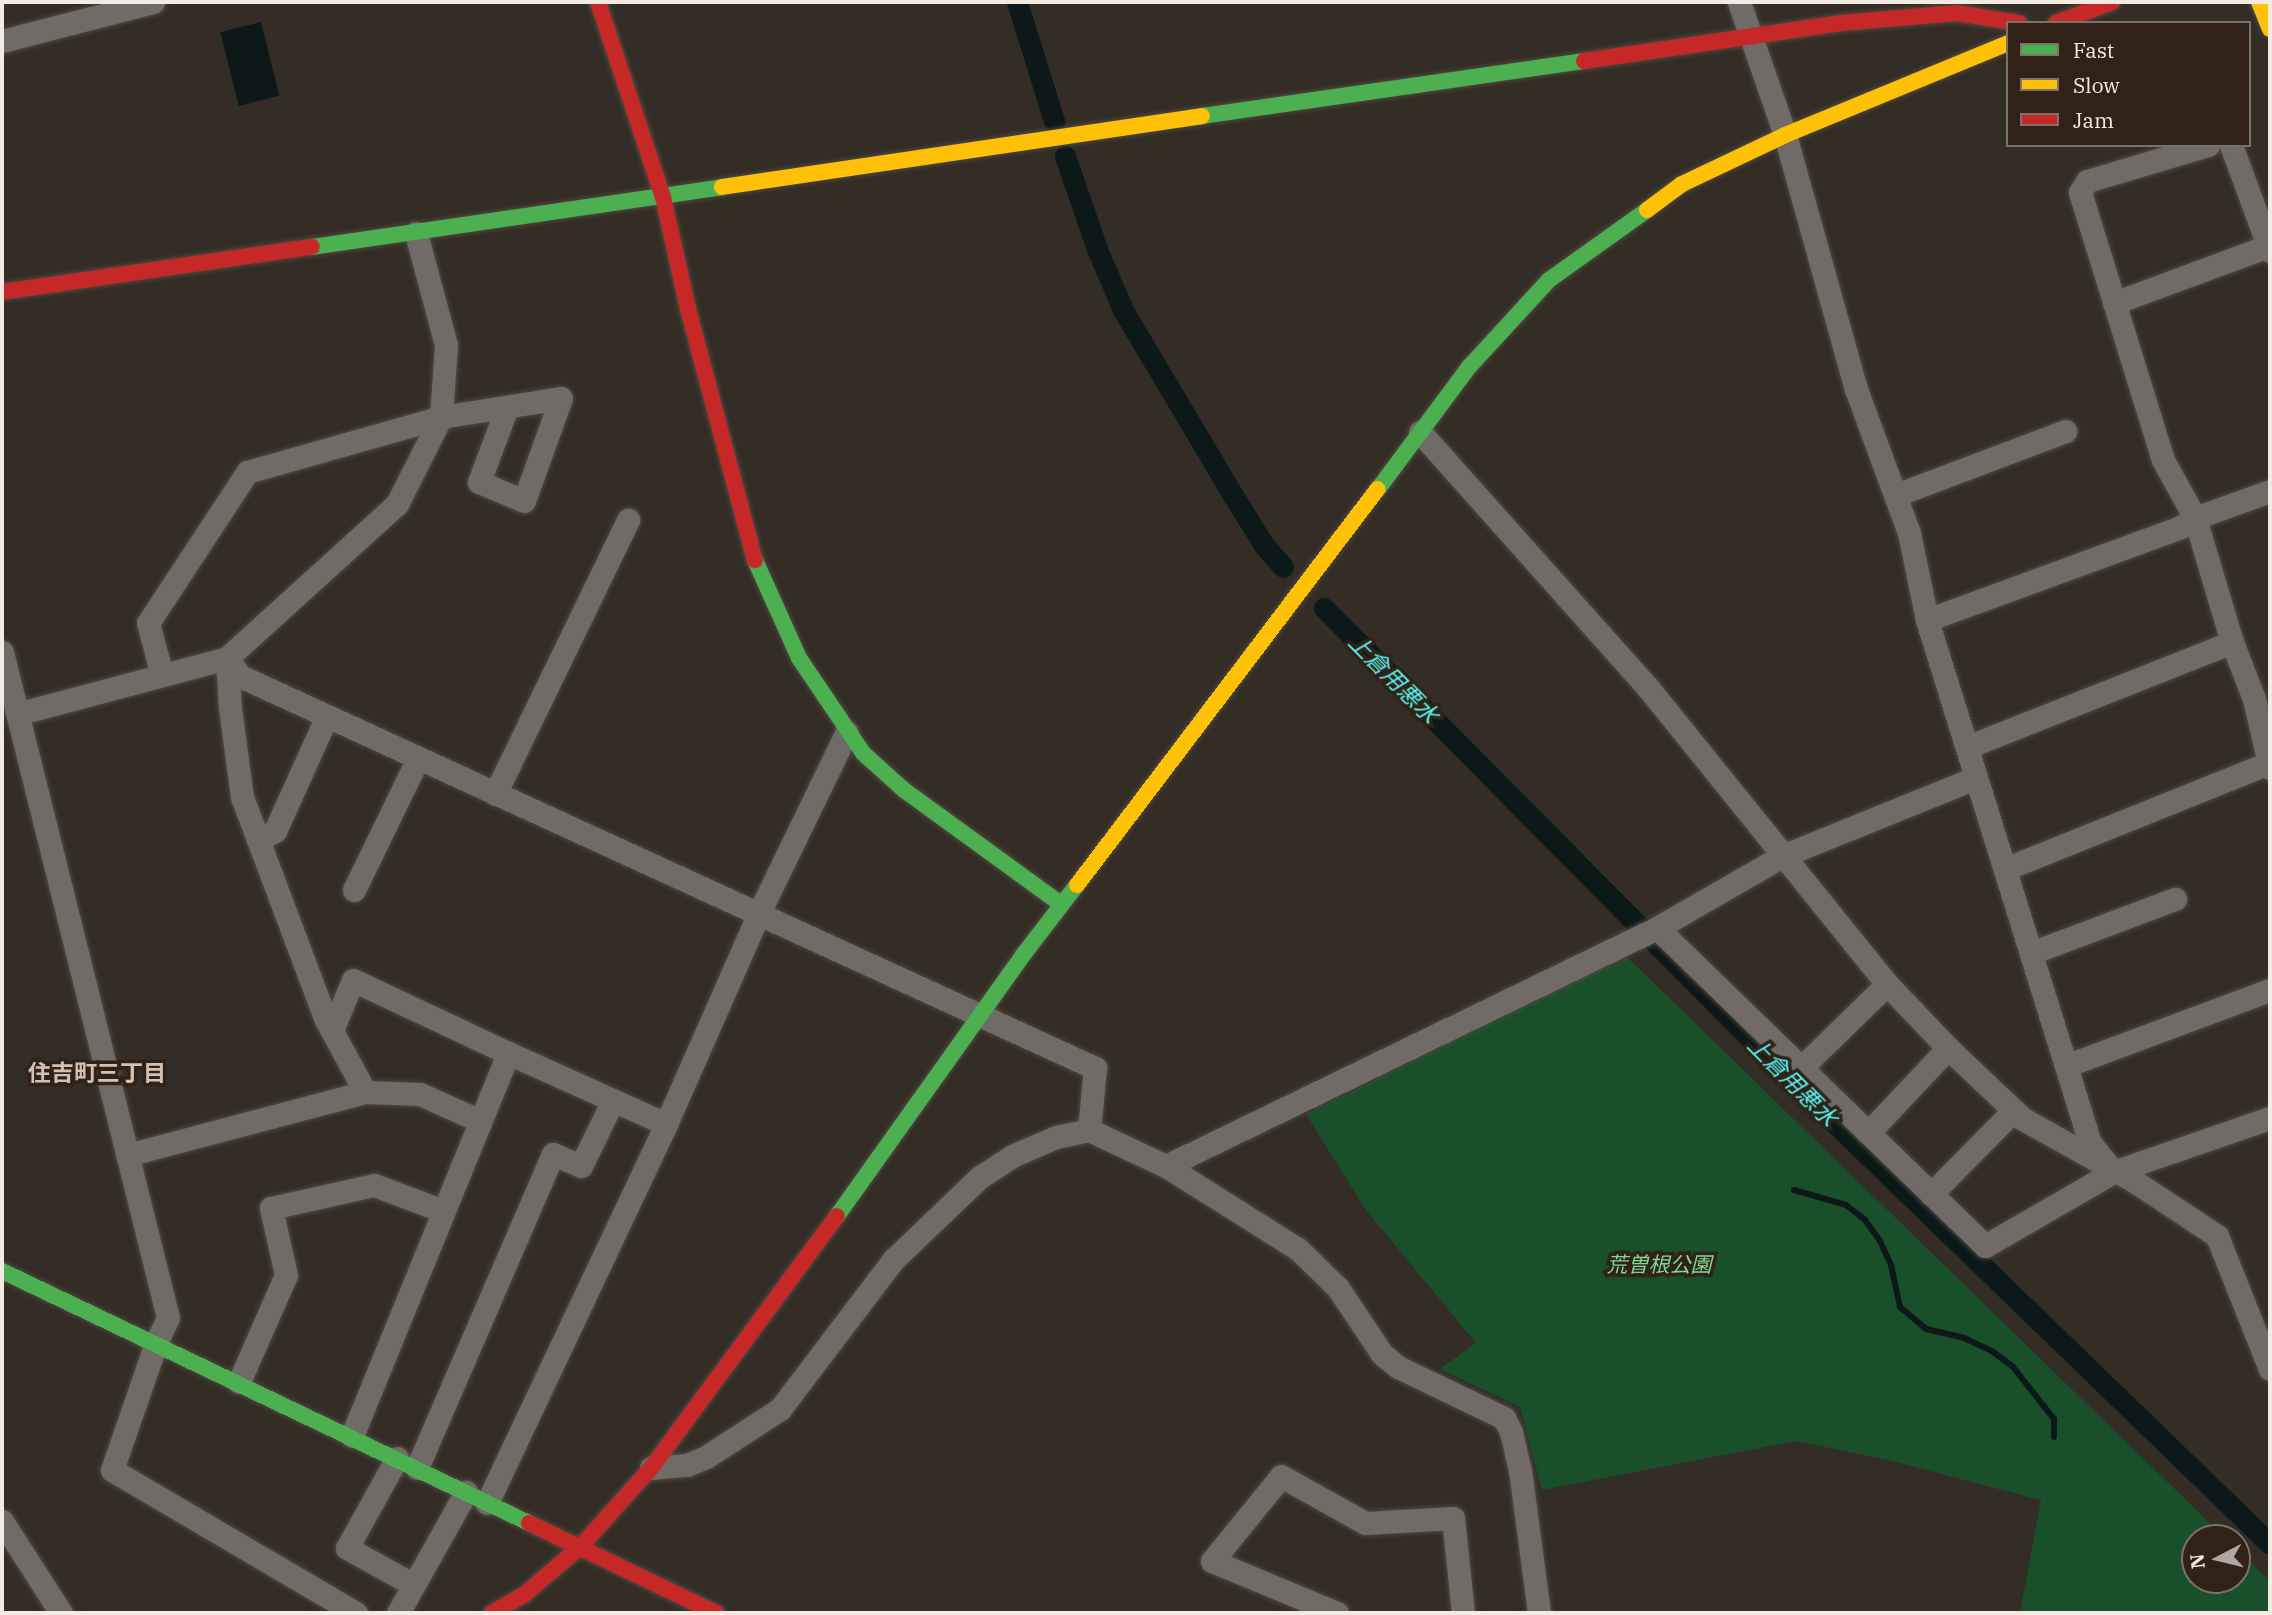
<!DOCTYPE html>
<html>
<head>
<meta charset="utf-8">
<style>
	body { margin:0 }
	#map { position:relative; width:2272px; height:1615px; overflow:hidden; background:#342d26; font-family:"IBM Plex Serif","Noto Sans JP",serif }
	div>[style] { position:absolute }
	.green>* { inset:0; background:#19502a }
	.water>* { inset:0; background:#0c1918; transform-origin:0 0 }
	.stream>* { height:6px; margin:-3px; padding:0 3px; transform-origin:3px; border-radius:3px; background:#0c1918 }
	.canal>* { height:21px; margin:-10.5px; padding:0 10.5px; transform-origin:10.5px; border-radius:10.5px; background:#0c1918 }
	.roads { filter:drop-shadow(0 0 2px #4e4842) drop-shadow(0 0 2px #4e4842) }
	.street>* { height:23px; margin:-11.5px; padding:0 11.5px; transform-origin:11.5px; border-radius:11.5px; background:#716b67 }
	.fast>* { height:16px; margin:-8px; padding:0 8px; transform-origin:8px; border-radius:8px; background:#4caf50 }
	.slow>* { height:16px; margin:-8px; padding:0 8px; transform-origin:8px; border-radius:8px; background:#ffc107 }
	.jam>* { height:16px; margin:-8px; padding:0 8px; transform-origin:8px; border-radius:8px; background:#c62828 }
	span { translate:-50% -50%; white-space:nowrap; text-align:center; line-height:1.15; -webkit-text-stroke:7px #302217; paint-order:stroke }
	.park-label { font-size:21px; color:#7fda96; font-style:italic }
	.water-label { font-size:23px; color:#57f6f7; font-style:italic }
	.neighbourhood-label { font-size:23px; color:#d4c1b2; font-weight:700 }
	.frame { position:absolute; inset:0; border:4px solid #f3eae2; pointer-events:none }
	.legend { position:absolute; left:2006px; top:21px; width:245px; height:126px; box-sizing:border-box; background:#302217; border:2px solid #7e7268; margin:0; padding:9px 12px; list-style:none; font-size:21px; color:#f3eae2 }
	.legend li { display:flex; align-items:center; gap:14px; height:35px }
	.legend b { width:35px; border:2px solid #7e7268 }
	.north { position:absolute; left:2181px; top:1524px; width:70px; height:70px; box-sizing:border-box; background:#302217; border:2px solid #7e7268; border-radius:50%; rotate:263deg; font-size:19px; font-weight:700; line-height:28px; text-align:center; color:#f3eae2 }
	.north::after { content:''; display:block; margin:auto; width:24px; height:32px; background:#b0a8a0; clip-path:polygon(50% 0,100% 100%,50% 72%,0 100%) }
</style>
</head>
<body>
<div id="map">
	<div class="green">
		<div style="clip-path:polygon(1625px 955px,2225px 1538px,2195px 1538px,2195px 1580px,2237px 1580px,2237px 1550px,2270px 1581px,2270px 1613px,2020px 1613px,2041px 1500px,1888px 1460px,1796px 1441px,1542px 1490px,1520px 1407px,1440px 1369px,1476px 1343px,1366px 1210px,1306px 1114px)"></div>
	</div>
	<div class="water">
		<div style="left:261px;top:22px;width:76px;height:42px;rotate:76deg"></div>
	</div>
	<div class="stream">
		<div style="left:1794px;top:1190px;width:54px;rotate:16.1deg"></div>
		<div style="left:1846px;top:1205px;width:24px;rotate:38deg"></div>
		<div style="left:1865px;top:1220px;width:24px;rotate:54deg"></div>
		<div style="left:1879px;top:1239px;width:29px;rotate:65deg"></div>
		<div style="left:1891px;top:1265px;width:43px;rotate:77.9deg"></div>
		<div style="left:1900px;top:1307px;width:34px;rotate:40deg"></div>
		<div style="left:1926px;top:1329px;width:39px;rotate:13deg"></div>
		<div style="left:1964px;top:1338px;width:31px;rotate:25deg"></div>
		<div style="left:1992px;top:1351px;width:26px;rotate:37deg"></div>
		<div style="left:2013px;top:1367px;width:66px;rotate:51.7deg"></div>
		<div style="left:2054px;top:1419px;width:18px;rotate:90deg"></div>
	</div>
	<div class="canal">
		<div style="left:1017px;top:2px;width:125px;rotate:72.7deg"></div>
		<div style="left:1065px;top:156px;width:98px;rotate:71deg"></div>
		<div style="left:1097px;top:249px;width:66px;rotate:66.9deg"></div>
		<div style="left:1123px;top:310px;width:217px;rotate:59.3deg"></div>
		<div style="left:1234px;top:497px;width:57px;rotate:58deg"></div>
		<div style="left:1264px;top:545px;width:29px;rotate:49deg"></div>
		<div style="left:1324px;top:608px;width:698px;rotate:45.29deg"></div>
		<div style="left:1815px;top:1104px;width:633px;rotate:44.04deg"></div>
	</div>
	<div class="roads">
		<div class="street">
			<div style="left:1739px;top:2px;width:141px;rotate:70.9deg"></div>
			<div style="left:1785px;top:135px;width:264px;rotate:74.4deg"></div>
			<div style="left:1856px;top:389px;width:153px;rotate:69.8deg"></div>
			<div style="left:1909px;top:533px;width:89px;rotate:78.3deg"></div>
			<div style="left:1927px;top:620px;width:548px;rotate:72.69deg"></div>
			<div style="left:2090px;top:1143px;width:27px;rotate:51deg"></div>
			<div style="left:2px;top:41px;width:156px;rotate:-14.5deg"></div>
			<div style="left:2208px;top:145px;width:126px;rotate:163.4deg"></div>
			<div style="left:2087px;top:181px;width:13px;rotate:122deg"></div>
			<div style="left:2080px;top:192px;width:281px;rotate:72.8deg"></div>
			<div style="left:2163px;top:460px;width:66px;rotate:61.1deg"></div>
			<div style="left:2195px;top:518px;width:129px;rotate:73.4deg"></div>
			<div style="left:2232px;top:642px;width:61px;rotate:68.9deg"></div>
			<div style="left:2254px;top:699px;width:71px;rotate:76.9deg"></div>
			<div style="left:2231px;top:145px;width:113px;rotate:69.8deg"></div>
			<div style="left:2114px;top:303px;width:164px;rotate:-20.3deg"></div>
			<div style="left:1420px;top:432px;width:344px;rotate:48.3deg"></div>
			<div style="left:1649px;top:689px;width:379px;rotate:51.1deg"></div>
			<div style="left:1887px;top:984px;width:88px;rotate:46.4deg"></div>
			<div style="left:1948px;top:1048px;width:103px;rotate:43.4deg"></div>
			<div style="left:2023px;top:1119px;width:127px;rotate:29.2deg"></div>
			<div style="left:2134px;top:1181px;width:100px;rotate:33.5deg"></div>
			<div style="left:2217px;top:1236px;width:143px;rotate:68.3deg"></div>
			<div style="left:1896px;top:495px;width:181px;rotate:-20.7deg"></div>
			<div style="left:1927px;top:620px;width:268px;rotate:-20.1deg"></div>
			<div style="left:2179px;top:528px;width:19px;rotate:-32deg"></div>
			<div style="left:2195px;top:518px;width:80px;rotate:-19.8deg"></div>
			<div style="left:2px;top:652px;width:686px;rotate:76deg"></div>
			<div style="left:168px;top:1318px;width:28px;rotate:116deg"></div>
			<div style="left:156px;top:1343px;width:134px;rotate:109.1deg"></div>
			<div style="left:112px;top:1470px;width:283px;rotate:30.4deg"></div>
			<div style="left:227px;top:658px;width:22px;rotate:54deg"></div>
			<div style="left:240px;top:676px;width:941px;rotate:24.63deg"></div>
			<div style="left:1095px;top:1068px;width:62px;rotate:95.5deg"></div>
			<div style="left:227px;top:658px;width:50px;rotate:86.6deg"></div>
			<div style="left:230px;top:708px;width:90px;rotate:82.3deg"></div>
			<div style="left:242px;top:797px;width:236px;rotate:69.4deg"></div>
			<div style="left:325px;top:1018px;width:84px;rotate:61.6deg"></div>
			<div style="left:162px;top:675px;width:54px;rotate:-105.1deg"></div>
			<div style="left:148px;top:623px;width:181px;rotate:-56.7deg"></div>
			<div style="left:247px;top:472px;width:202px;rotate:-15.8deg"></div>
			<div style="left:441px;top:417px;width:121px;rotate:-9deg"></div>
			<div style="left:561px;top:398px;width:109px;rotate:109.8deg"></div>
			<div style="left:524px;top:501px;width:49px;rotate:-157.1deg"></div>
			<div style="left:479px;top:482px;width:80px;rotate:-69.5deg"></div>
			<div style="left:17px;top:714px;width:217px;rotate:-14.9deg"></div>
			<div style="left:227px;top:658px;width:229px;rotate:-42.2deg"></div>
			<div style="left:397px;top:504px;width:97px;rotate:-63.2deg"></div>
			<div style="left:441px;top:417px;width:72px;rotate:-86deg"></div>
			<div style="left:446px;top:345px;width:116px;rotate:-105deg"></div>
			<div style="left:1967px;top:747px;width:285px;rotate:-21.6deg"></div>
			<div style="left:495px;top:794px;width:305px;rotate:-64.1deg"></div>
			<div style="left:258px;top:840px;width:19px;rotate:-28deg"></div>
			<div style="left:275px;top:831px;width:126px;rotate:-65.7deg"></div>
			<div style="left:2005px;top:869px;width:284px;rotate:-21.9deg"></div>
			<div style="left:354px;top:890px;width:147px;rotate:-64.1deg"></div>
			<div style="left:1657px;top:928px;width:457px;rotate:44.1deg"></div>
			<div style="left:1985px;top:1246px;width:148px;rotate:-30deg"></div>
			<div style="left:2113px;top:1172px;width:166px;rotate:-19deg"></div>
			<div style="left:2031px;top:953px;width:154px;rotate:-20.6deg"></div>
			<div style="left:332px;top:1030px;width:54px;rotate:-67.2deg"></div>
			<div style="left:353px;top:980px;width:171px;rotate:25.2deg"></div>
			<div style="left:2068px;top:1065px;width:215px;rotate:-20.4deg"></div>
			<div style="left:1801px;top:1068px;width:120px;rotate:-44.3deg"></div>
			<div style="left:1868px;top:1133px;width:117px;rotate:-46.7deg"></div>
			<div style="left:127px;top:1155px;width:246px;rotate:-14.8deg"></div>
			<div style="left:365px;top:1092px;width:55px;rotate:2.1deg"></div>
			<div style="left:420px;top:1094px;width:66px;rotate:24.2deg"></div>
			<div style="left:1166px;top:1166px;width:546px;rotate:-25.86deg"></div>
			<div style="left:1657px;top:928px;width:144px;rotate:-29.9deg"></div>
			<div style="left:1782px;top:856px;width:208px;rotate:-22deg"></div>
			<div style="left:1931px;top:1194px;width:118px;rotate:-45.3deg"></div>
			<div style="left:239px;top:1382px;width:117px;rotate:-66.3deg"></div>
			<div style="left:286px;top:1275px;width:69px;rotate:-102.6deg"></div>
			<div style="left:271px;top:1208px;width:106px;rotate:-12.6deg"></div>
			<div style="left:374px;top:1185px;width:74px;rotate:20.6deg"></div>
			<div style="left:352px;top:1436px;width:414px;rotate:-67.8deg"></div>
			<div style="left:508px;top:1053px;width:173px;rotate:24.2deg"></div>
			<div style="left:397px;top:1458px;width:103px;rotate:119.1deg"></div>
			<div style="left:347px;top:1548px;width:74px;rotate:29deg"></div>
			<div style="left:417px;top:1468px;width:342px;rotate:-66.6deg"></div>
			<div style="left:553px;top:1154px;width:30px;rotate:23deg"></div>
			<div style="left:581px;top:1166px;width:73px;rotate:-64.1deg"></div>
			<div style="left:651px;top:1468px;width:36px;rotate:-5deg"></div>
			<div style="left:687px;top:1465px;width:21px;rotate:-23deg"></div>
			<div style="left:706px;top:1457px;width:88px;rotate:-33deg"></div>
			<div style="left:780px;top:1409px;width:187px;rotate:-52.8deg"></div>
			<div style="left:893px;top:1260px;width:120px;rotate:-43.7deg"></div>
			<div style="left:980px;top:1177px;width:38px;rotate:-33deg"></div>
			<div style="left:1012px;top:1156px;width:48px;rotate:-23.4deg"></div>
			<div style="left:1056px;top:1137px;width:34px;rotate:-12deg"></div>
			<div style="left:1089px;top:1130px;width:85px;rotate:25.1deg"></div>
			<div style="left:1166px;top:1166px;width:156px;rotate:32.2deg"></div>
			<div style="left:1298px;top:1249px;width:56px;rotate:44.3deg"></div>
			<div style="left:1338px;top:1288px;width:79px;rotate:56.3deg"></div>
			<div style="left:1382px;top:1354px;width:21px;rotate:39deg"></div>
			<div style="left:1398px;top:1367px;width:118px;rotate:25.7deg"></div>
			<div style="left:1504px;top:1418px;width:16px;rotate:63deg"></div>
			<div style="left:1511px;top:1432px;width:39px;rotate:77deg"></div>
			<div style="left:1520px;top:1470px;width:144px;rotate:82.4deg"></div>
			<div style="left:487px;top:1503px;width:419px;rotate:-64.7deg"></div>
			<div style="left:666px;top:1124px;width:228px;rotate:-66.2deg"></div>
			<div style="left:758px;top:915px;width:203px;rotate:-64.1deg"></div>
			<div style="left:2px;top:1521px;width:109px;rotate:57.3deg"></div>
			<div style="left:398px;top:1613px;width:139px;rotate:-60.7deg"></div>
			<div style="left:1337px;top:1613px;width:135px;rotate:-157.4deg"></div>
			<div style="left:1212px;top:1561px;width:109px;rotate:-50.9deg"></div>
			<div style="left:1281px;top:1476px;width:96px;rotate:29.2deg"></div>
			<div style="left:1365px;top:1523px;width:88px;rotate:-3.3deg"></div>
			<div style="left:1453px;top:1518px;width:96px;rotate:84deg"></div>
		</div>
		<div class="fast">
			<div style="left:1202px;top:116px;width:386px;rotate:-8.2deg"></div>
			<div style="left:312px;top:247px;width:414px;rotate:-8.3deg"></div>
			<div style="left:1378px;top:489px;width:152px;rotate:-53.3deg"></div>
			<div style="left:1469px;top:367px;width:118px;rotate:-47.4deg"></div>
			<div style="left:1549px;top:280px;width:120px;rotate:-35.5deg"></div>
			<div style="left:755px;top:560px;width:107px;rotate:65.8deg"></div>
			<div style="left:799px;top:658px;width:115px;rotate:56deg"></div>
			<div style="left:863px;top:753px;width:55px;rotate:42.1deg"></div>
			<div style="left:904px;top:790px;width:194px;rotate:36deg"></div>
			<div style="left:837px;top:1216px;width:320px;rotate:-54.5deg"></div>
			<div style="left:1023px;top:955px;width:88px;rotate:-52.4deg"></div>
			<div style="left:2px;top:1271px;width:584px;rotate:25.56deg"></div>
		</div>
		<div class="slow">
			<div style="left:2259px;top:2px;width:29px;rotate:68deg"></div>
			<div style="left:722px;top:187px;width:485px;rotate:-8.4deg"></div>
			<div style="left:1647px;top:210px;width:44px;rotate:-36.6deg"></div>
			<div style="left:1682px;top:184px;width:114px;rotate:-25.4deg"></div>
			<div style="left:1785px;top:135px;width:241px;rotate:-22.4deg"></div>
			<div style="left:1077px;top:885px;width:497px;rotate:-52.8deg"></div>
		</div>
		<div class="jam">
			<div style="left:598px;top:2px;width:206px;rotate:71.6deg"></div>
			<div style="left:663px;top:197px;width:115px;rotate:77.4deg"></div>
			<div style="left:688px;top:309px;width:260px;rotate:75.1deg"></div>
			<div style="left:2056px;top:23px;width:60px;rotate:-20.6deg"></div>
			<div style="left:1584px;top:61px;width:260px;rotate:-8.4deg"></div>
			<div style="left:1841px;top:23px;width:116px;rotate:-4.9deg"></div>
			<div style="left:1957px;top:13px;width:63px;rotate:9.2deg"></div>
			<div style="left:2px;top:292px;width:313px;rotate:-8.3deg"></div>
			<div style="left:529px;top:1523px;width:208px;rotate:25.7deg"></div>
			<div style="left:492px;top:1613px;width:38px;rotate:-30deg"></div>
			<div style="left:525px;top:1594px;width:74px;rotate:-40.6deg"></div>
			<div style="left:581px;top:1546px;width:105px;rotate:-48.1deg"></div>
			<div style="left:651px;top:1468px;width:313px;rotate:-53.6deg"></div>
		</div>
	</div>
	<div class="park-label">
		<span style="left:1659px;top:1264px">荒曽根公園</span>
	</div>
	<div class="water-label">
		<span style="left:1394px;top:678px;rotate:45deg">上倉用悪水</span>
		<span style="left:1793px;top:1081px;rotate:45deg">上倉用悪水</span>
	</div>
	<div class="neighbourhood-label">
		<span style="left:97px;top:1072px">住吉町三丁目</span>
	</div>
	<div class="frame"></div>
	<ul class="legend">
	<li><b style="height:9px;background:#4caf50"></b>Fast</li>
	<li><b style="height:9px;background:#ffc107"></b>Slow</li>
	<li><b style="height:9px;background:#c62828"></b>Jam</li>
	</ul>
	<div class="north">N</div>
</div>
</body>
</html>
